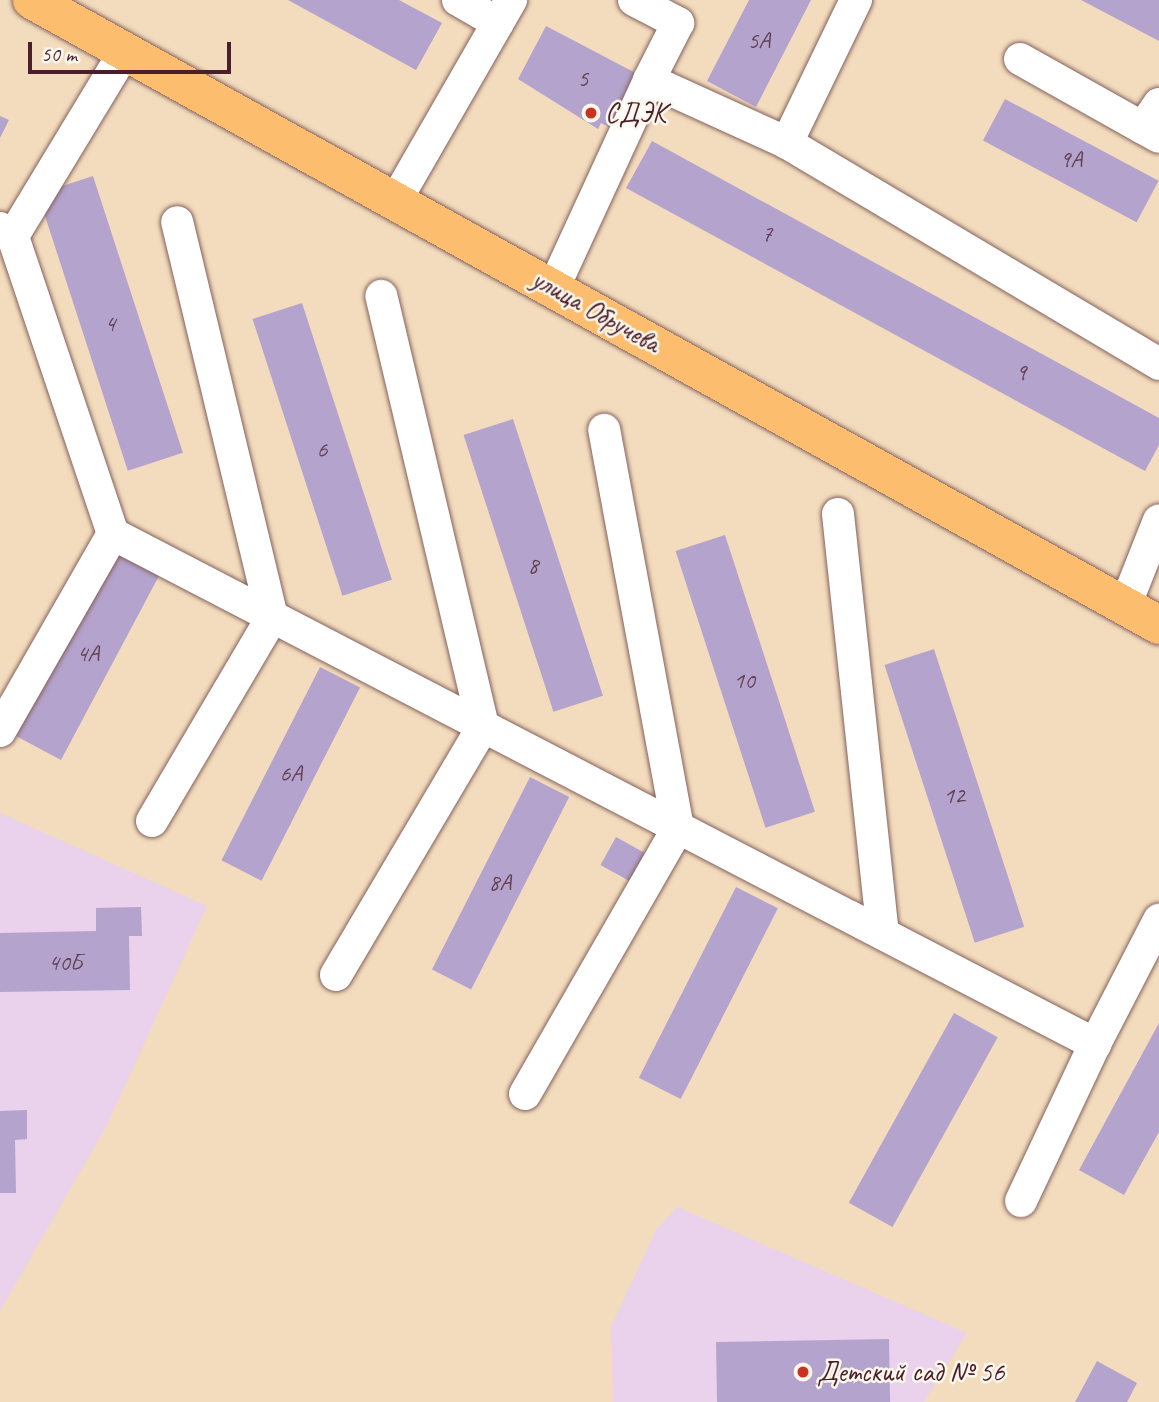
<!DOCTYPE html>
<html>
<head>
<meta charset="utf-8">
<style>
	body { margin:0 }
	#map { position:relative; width:1159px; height:1402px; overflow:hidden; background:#f3dcbd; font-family:Caveat,sans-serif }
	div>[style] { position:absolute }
	.built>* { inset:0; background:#ead1ec }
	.building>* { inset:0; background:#b4a3cd; transform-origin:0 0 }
	.roads { filter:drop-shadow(0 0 2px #85615e) drop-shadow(0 0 2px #85615e) }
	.minor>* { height:32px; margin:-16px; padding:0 16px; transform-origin:16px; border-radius:16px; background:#fff }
	.major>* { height:38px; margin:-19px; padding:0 19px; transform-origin:19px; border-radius:19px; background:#fcbd6f }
	.dots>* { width:19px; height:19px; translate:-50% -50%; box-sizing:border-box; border:4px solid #fbf7ec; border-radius:50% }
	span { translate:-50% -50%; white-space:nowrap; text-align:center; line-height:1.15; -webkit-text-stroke:5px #fbf7ec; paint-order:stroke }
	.number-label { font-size:24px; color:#644054 }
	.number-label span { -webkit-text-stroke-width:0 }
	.poi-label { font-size:28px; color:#4a1f2b }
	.left { translate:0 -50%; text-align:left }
	.street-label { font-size:28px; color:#4a1f2b }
	.scale { position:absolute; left:28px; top:42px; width:203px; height:32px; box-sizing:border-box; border:4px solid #4a1f2b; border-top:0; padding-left:9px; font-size:21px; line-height:24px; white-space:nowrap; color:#4a1f2b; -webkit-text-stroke:5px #fbf7ec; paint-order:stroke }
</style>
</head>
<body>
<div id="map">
	<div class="built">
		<div style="clip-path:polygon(0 813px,207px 906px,107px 1125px,0 1311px)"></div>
		<div style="clip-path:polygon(677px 1207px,967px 1333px,924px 1402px,613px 1402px,611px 1327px,656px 1230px)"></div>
	</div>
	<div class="building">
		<div style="clip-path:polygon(288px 0,399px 0,442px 23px,416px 70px)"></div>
		<div style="clip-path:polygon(749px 0,811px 0,756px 107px,707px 81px)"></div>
		<div style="clip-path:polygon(1081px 0,1159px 0,1159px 41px)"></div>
		<div style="clip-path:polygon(546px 26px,649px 80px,621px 133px,601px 123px,598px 129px,518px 79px)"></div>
		<div style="left:1005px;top:99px;width:174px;height:47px;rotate:28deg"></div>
		<div style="clip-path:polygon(0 116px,9px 120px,0 138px)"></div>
		<div style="clip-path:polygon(652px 141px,1159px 418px,1159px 445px,1145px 471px,626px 188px)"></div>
		<div style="left:93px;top:176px;width:291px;height:58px;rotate:72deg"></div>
		<div style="left:302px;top:303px;width:291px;height:52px;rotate:72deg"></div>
		<div style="left:513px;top:419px;width:291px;height:52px;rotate:72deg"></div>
		<div style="left:725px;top:535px;width:291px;height:52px;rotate:72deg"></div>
		<div style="left:116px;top:548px;width:51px;height:213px;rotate:28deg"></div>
		<div style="left:934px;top:649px;width:292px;height:52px;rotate:72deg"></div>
		<div style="left:320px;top:667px;width:45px;height:217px;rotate:27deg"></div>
		<div style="left:530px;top:777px;width:44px;height:216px;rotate:27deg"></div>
		<div style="left:616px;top:837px;width:33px;height:32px;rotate:29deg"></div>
		<div style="left:736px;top:887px;width:47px;height:214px;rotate:27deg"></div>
		<div style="clip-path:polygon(141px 907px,142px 936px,129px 936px,130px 990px,0 992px,0 933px,96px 931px,96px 908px)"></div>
		<div style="left:954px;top:1013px;width:50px;height:217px;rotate:29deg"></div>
		<div style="clip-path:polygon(1159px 1023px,1159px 1132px,1124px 1195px,1079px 1170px)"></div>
		<div style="clip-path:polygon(27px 1110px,27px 1139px,15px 1140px,16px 1193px,0 1193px,0 1111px)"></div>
		<div style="left:889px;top:1339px;width:63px;height:173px;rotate:89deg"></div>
		<div style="clip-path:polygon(1097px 1361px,1137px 1383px,1127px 1402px,1075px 1402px)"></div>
	</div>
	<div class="roads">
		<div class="minor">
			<div style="left:458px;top:0;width:46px;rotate:29.9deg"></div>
			<div style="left:634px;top:0;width:50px;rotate:27.6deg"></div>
			<div style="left:678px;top:23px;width:64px;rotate:117deg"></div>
			<div style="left:649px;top:80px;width:152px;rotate:24.5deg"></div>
			<div style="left:856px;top:0;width:159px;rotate:115.8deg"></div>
			<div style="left:787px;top:143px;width:433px;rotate:30.7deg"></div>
			<div style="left:1020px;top:59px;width:141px;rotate:29.3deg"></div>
			<div style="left:1159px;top:104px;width:29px;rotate:124deg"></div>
			<div style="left:1143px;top:128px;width:18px;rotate:29deg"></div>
			<div style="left:396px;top:200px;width:231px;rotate:-60.1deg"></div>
			<div style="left:0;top:228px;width:15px;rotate:32deg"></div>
			<div style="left:13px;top:236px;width:216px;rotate:-58.8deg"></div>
			<div style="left:554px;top:287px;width:228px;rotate:-65.3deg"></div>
			<div style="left:838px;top:514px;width:422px;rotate:83.9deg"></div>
			<div style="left:113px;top:534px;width:1107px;rotate:27.45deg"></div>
			<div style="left:1095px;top:1044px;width:140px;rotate:-62.7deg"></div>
			<div style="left:1125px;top:606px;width:92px;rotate:-68.4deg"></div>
			<div style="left:0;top:731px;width:227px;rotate:-60.2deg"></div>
			<div style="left:113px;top:534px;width:314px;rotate:-108.6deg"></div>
			<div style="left:152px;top:821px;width:237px;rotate:-59.5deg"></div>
			<div style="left:272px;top:617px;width:406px;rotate:-103.5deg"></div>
			<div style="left:336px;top:975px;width:289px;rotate:-59.4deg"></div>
			<div style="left:483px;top:726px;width:442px;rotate:-103.3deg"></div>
			<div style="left:525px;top:1094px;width:307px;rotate:-60.1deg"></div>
			<div style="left:678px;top:828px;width:405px;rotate:-100.5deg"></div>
			<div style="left:1021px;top:1201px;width:174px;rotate:-64.8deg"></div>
		</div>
		<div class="major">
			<div style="left:32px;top:0;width:1289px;rotate:29.01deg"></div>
		</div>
	</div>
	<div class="dots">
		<div style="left:591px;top:113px;background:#c8321e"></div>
		<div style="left:803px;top:1372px;background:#c8321e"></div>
	</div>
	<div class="number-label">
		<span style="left:759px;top:41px">5А</span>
		<span style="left:583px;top:79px">5</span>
		<span style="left:1071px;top:160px">9А</span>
		<span style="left:767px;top:234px">7</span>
		<span style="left:110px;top:324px">4</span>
		<span style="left:1021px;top:373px">9</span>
		<span style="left:322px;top:450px">6</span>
		<span style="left:533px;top:566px">8</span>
		<span style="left:88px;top:654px">4А</span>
		<span style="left:744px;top:681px">10</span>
		<span style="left:291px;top:774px">6А</span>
		<span style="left:954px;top:796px">12</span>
		<span style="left:500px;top:883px">8А</span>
		<span style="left:65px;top:963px">40Б</span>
	</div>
	<div class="poi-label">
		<span class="left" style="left:605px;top:113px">СДЭК</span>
		<span class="left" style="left:817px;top:1372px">Детский сад № 56</span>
	</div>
	<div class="street-label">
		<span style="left:596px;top:311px;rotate:29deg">улица Обручева</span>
	</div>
	<div class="scale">50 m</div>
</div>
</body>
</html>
